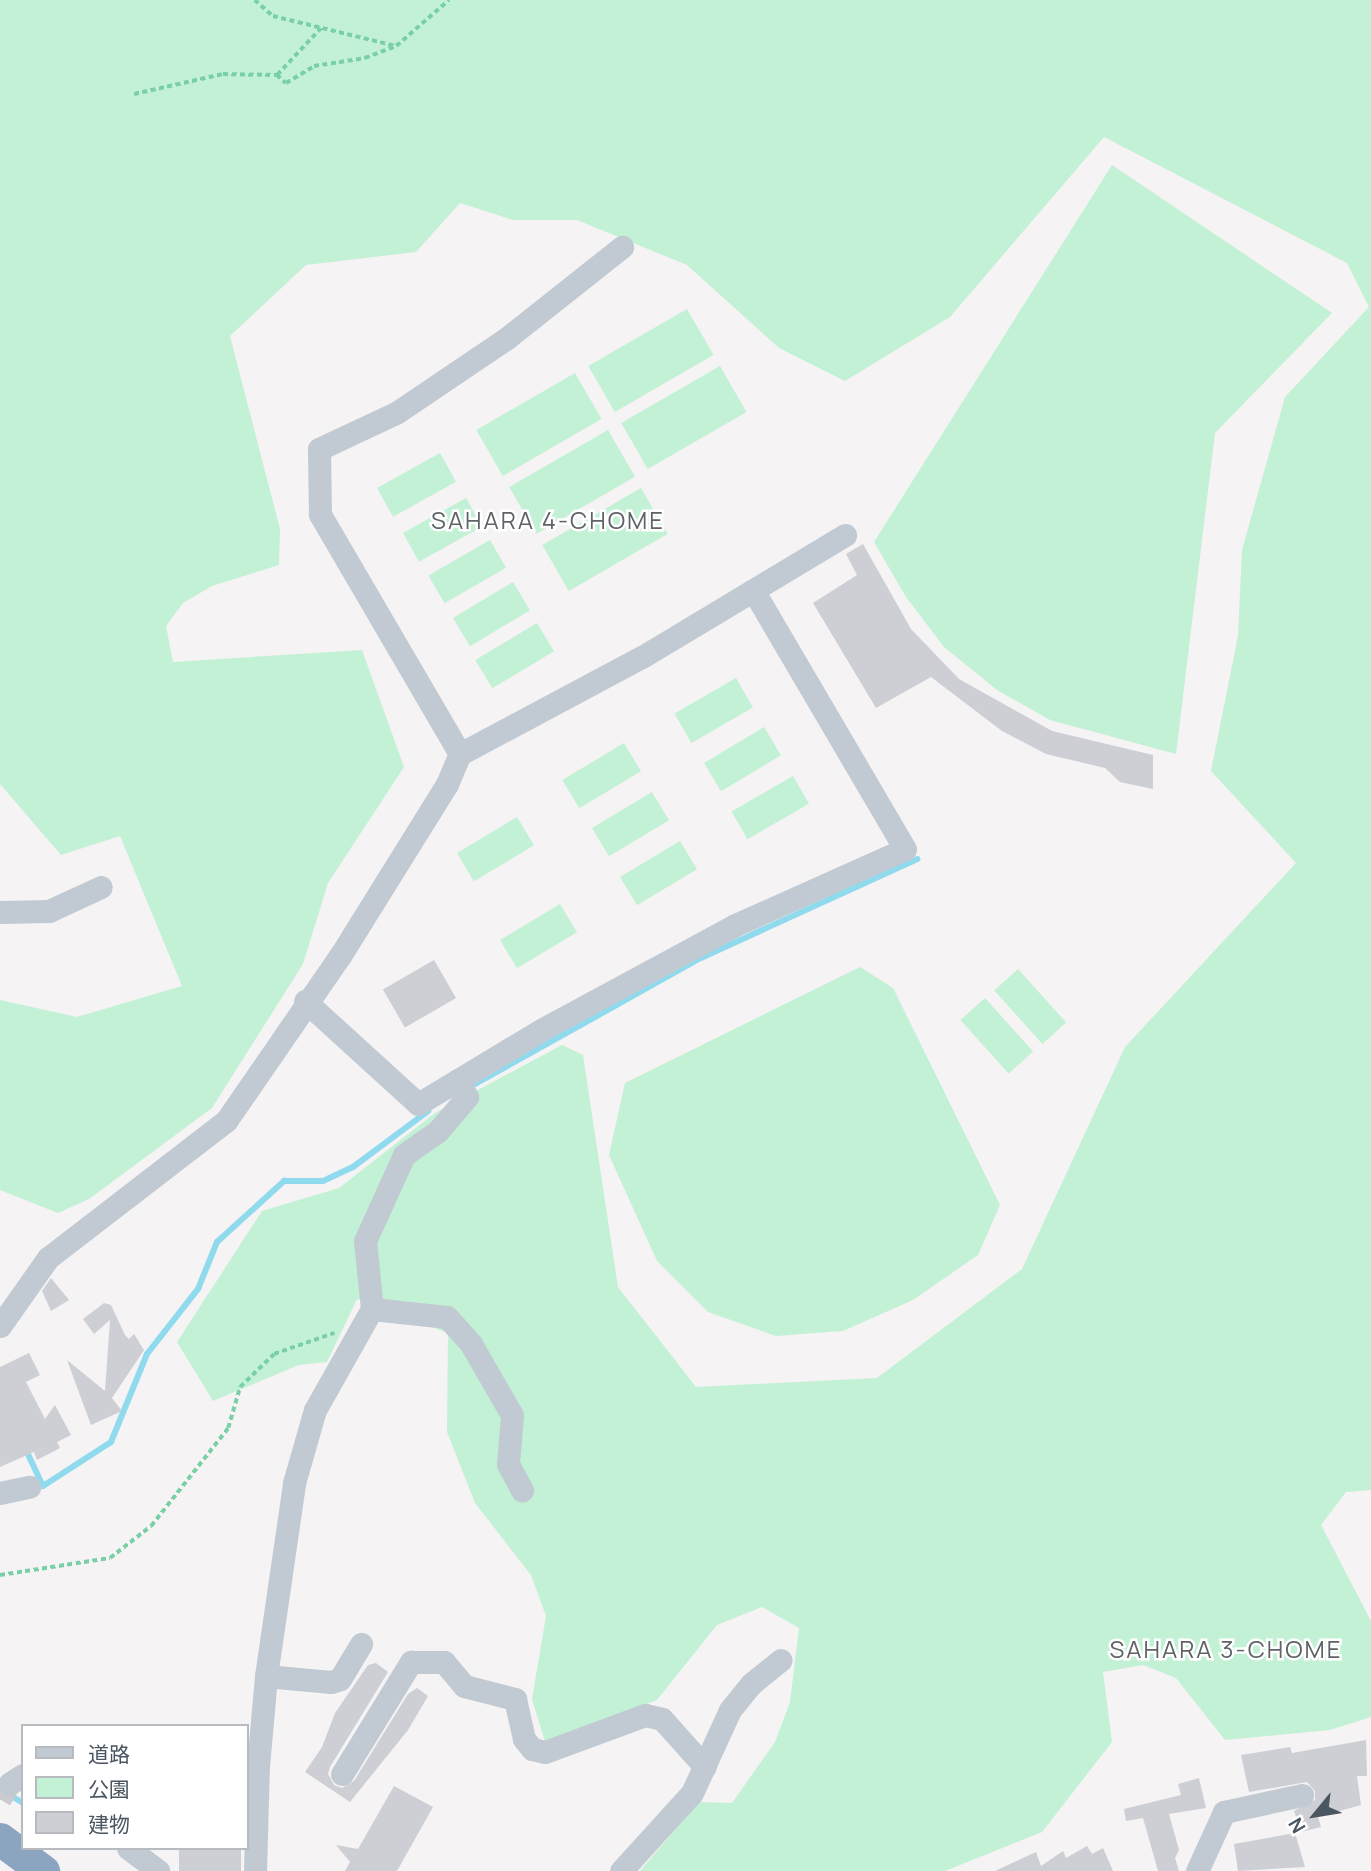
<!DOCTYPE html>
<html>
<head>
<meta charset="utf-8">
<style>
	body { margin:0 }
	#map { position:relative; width:1371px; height:1871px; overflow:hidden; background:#f5f3f3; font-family:Manrope,"Noto Sans JP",sans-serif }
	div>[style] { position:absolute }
	.green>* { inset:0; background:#c3f1d5; transform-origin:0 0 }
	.stream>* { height:6px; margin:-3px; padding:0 3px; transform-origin:3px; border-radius:3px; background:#90daee }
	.building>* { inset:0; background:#cdcfd5; transform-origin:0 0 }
	.minor-tunnel>* { height:23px; margin-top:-11.5px; transform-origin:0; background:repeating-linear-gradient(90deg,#caccce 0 23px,transparent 0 34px) }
	.path>* { height:3.5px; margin-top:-1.75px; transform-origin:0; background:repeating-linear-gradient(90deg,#7ad0a6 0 5px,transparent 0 8.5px) }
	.minor>* { height:23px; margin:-11.5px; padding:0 11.5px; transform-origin:11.5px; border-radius:11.5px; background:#c1cad2 }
	.highway>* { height:33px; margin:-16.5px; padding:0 16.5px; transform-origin:16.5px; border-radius:16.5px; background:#8ba5c1 }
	span { translate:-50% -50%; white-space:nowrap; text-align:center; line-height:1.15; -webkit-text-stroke:5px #fff; paint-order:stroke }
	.neighbourhood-label { font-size:24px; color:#5f6368; letter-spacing:2px }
	.legend { position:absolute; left:21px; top:1724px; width:228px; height:126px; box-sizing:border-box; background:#fff; border:2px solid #b7bbc0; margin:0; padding:9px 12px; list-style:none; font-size:21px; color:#4a5661 }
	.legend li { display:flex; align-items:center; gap:14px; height:35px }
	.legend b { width:35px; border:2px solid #b7bbc0 }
	.north { position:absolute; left:1280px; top:1780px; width:70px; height:70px; -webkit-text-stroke:5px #fff; paint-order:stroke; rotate:240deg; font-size:19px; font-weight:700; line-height:28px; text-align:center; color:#4a5661 }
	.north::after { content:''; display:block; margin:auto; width:24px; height:32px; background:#4a5661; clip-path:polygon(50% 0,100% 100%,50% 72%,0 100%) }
</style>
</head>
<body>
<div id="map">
	<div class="green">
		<div style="clip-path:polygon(0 0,1371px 0,1371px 1490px,1346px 1492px,1321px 1525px,1371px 1621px,1371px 1717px,1330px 1730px,1225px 1740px,1176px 1678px,1143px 1665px,1103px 1672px,1112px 1742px,1042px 1832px,945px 1871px,640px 1871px,699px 1802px,732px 1803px,775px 1742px,790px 1702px,799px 1628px,762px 1607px,717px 1625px,657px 1700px,545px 1742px,532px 1699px,546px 1616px,531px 1575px,475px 1503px,447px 1432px,448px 1333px,357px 1299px,327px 1362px,299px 1365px,213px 1401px,177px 1342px,262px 1211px,339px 1188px,435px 1113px,562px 1045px,583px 1055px,618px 1287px,696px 1387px,877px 1378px,1022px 1269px,1125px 1047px,1296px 863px,1211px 771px,1238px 636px,1242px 550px,1285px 397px,1369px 307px,1347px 263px,1104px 137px,950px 317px,845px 381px,779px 348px,687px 265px,577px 220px,513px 220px,460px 203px,416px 252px,306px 265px,230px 336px,280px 529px,279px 565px,212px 586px,183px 603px,166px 626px,173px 662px,362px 650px,404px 767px,328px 883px,303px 964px,212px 1108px,89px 1199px,58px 1213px,0 1190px,0 1000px,77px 1017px,182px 986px,120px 836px,61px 855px,0 784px)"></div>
		<div style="clip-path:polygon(1112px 165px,1332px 313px,1215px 433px,1176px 754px,1050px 720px,997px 690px,944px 647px,906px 597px,874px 542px)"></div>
		<div style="left:687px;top:309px;width:53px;height:114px;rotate:60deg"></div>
		<div style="left:720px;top:366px;width:53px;height:114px;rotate:60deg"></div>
		<div style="left:575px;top:373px;width:53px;height:114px;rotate:60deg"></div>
		<div style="left:608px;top:430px;width:54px;height:114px;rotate:60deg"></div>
		<div style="left:440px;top:453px;width:33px;height:72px;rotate:61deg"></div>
		<div style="left:641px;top:488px;width:53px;height:114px;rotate:60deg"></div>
		<div style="left:466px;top:498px;width:33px;height:72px;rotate:61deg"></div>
		<div style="left:490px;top:540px;width:32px;height:71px;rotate:60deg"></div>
		<div style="left:513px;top:582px;width:33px;height:70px;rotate:59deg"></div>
		<div style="left:537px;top:623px;width:33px;height:72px;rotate:59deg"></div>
		<div style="left:736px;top:678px;width:34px;height:71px;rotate:60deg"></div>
		<div style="left:764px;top:727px;width:33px;height:70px;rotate:59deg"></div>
		<div style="left:624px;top:743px;width:33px;height:72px;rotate:59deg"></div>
		<div style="left:793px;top:776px;width:32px;height:71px;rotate:60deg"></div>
		<div style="left:652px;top:792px;width:33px;height:70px;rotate:59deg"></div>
		<div style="left:517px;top:817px;width:33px;height:70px;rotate:59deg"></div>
		<div style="left:680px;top:841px;width:33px;height:70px;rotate:59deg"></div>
		<div style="left:560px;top:904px;width:33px;height:70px;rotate:59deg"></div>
		<div style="clip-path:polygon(860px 967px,893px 988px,1000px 1205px,978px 1255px,913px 1300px,843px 1331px,776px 1336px,708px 1312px,657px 1261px,609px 1155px,625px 1083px)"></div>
		<div style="left:1018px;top:969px;width:72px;height:32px;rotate:48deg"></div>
		<div style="left:985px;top:998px;width:72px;height:33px;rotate:48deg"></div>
	</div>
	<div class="stream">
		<div style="left:468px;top:1088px;width:267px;rotate:-29.2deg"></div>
		<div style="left:701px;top:958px;width:238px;rotate:-24.6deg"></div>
		<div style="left:25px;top:1448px;width:42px;rotate:64.7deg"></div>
		<div style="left:43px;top:1486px;width:81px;rotate:-32.9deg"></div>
		<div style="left:111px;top:1442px;width:95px;rotate:-67.8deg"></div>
		<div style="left:147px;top:1354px;width:83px;rotate:-51.9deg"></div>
		<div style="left:198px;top:1289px;width:51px;rotate:-68deg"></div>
		<div style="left:217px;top:1242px;width:91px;rotate:-42.3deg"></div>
		<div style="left:284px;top:1181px;width:39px"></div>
		<div style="left:323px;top:1181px;width:33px;rotate:-25deg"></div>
		<div style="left:353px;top:1167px;width:94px;rotate:-36.7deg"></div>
		<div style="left:0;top:1797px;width:9px;rotate:-21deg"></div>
		<div style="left:8px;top:1794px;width:17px;rotate:31deg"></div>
	</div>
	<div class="building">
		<div style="clip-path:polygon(863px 544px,911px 629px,959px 679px,1052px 731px,1153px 755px,1153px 789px,1120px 782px,1105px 768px,1046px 754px,1002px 731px,931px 677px,876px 708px,813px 603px,857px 575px,846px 554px)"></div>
		<div style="left:434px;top:960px;width:44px;height:59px;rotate:60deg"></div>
		<div style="clip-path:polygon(51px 1278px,69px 1300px,51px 1311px,42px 1291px)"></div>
		<div style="clip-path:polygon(104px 1303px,111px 1305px,125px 1335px,129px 1339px,134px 1334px,144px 1350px,112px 1398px,122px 1411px,91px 1425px,67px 1360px,105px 1391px,110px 1320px,94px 1334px,83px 1319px)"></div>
		<div style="clip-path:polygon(29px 1353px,40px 1375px,26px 1382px,45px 1419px,55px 1405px,71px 1435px,57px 1442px,60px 1448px,37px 1460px,34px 1452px,0 1467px,0 1367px)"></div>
		<div style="clip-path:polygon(376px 1663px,388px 1672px,330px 1767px,328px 1774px,334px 1785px,342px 1788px,354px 1781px,408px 1694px,417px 1688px,428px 1696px,408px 1730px,350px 1802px,305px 1772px,322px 1747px,335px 1713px,368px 1665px)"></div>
		<div style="clip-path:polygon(1366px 1740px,1367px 1776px,1357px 1776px,1361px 1805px,1318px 1817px,1321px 1827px,1301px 1832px,1294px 1811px,1315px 1800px,1315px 1791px,1307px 1782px,1249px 1792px,1241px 1755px,1290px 1747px,1292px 1753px)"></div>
		<div style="clip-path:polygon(1199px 1778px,1206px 1808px,1169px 1814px,1179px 1850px,1175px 1858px,1179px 1871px,1158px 1871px,1143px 1818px,1126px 1821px,1124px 1809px,1181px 1795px,1178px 1784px)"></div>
		<div style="clip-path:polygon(394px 1786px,433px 1807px,397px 1871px,345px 1871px,350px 1862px,336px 1845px,358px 1849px)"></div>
		<div style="clip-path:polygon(1295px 1833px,1305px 1867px,1238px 1871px,1234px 1844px)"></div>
		<div style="clip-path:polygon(1087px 1846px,1092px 1854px,1103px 1848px,1113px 1871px,995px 1871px,1036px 1852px,1041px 1866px,1063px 1851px,1066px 1858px)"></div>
		<div style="left:179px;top:1848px;width:62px;height:23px"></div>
	</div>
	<div class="minor-tunnel">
		<div style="left:0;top:1799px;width:17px;rotate:-59deg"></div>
	</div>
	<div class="path">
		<div style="left:255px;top:0;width:24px;rotate:42deg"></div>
		<div style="left:273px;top:16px;width:127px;rotate:13.7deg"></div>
		<div style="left:396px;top:46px;width:70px;rotate:-41deg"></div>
		<div style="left:277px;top:75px;width:64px;rotate:-46.9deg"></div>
		<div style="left:134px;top:94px;width:91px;rotate:-12.7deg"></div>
		<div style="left:223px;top:74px;width:54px;rotate:1.1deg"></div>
		<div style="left:277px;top:75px;width:12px;rotate:42deg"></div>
		<div style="left:286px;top:83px;width:33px;rotate:-31deg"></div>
		<div style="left:314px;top:66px;width:52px;rotate:-8.9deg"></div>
		<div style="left:365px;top:58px;width:33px;rotate:-21deg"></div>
		<div style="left:0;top:1575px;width:111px;rotate:-8.8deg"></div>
		<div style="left:110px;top:1558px;width:52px;rotate:-38deg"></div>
		<div style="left:151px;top:1526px;width:125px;rotate:-51.8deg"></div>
		<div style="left:228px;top:1428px;width:43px;rotate:-73.7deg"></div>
		<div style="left:240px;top:1387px;width:47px;rotate:-44.1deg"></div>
		<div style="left:274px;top:1354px;width:64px;rotate:-19.3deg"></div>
	</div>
	<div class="minor">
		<div style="left:460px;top:754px;width:278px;rotate:-120.3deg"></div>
		<div style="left:320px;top:514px;width:65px;rotate:-90.9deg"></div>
		<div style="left:319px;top:449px;width:85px;rotate:-25.1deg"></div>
		<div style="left:396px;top:413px;width:134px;rotate:-34deg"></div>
		<div style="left:507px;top:338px;width:147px;rotate:-38.4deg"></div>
		<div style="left:0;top:912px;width:49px;rotate:-1.2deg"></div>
		<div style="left:49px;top:911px;width:57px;rotate:-24.8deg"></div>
		<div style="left:305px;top:1001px;width:153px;rotate:42.3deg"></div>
		<div style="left:418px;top:1104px;width:144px;rotate:-31deg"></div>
		<div style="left:541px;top:1030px;width:218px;rotate:-28.4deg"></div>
		<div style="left:733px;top:926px;width:188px;rotate:-24.1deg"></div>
		<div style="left:905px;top:849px;width:300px;rotate:-120.4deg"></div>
		<div style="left:458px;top:1080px;width:19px;rotate:62deg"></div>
		<div style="left:467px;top:1097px;width:45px;rotate:130.5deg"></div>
		<div style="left:438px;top:1131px;width:42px;rotate:144.8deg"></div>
		<div style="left:404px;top:1155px;width:94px;rotate:114.4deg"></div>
		<div style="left:365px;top:1241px;width:68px;rotate:84.1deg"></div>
		<div style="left:372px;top:1309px;width:75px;rotate:6.1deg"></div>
		<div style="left:447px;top:1317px;width:36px;rotate:48deg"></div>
		<div style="left:471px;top:1344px;width:82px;rotate:60deg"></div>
		<div style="left:512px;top:1415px;width:49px;rotate:94.7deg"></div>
		<div style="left:508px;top:1464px;width:30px;rotate:62deg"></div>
		<div style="left:0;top:1326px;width:83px;rotate:-54.8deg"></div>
		<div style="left:48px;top:1258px;width:225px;rotate:-37.6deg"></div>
		<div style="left:226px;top:1121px;width:201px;rotate:-55.4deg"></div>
		<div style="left:340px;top:956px;width:203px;rotate:-58.1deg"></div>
		<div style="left:447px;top:784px;width:33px;rotate:-67deg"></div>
		<div style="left:460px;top:754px;width:206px;rotate:-28.1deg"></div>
		<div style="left:642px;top:657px;width:237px;rotate:-31deg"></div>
		<div style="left:0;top:1493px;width:30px;rotate:-12deg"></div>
		<div style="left:266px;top:1676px;width:65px;rotate:5.3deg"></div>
		<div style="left:331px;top:1682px;width:9px;rotate:-18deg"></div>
		<div style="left:340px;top:1679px;width:41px;rotate:-59deg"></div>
		<div style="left:342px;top:1774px;width:132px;rotate:-58.4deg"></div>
		<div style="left:411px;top:1662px;width:33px"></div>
		<div style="left:444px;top:1662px;width:31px;rotate:50deg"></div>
		<div style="left:464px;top:1686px;width:53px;rotate:14.3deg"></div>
		<div style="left:515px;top:1699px;width:41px;rotate:77.3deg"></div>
		<div style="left:524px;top:1739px;width:13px;rotate:51deg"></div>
		<div style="left:532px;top:1749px;width:13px;rotate:13deg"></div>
		<div style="left:545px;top:1752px;width:107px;rotate:-20.3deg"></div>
		<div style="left:645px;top:1715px;width:17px;rotate:13deg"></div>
		<div style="left:662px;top:1719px;width:64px;rotate:48.1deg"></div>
		<div style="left:9px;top:1784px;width:17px;rotate:-33deg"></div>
		<div style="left:128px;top:1848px;width:38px;rotate:37deg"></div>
		<div style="left:255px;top:1871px;width:105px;rotate:-88.4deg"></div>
		<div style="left:258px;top:1766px;width:90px;rotate:-84.9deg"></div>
		<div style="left:266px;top:1676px;width:195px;rotate:-81.7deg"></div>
		<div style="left:294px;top:1483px;width:76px;rotate:-74deg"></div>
		<div style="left:315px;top:1410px;width:116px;rotate:-60.6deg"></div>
		<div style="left:621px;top:1871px;width:105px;rotate:-47.7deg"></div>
		<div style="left:692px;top:1793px;width:91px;rotate:-65.4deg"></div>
		<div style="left:730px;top:1710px;width:33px;rotate:-51deg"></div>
		<div style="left:751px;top:1684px;width:38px;rotate:-39deg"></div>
		<div style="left:1197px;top:1871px;width:65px;rotate:-65.4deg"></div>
		<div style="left:1224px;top:1812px;width:80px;rotate:-12.3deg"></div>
	</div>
	<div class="highway">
		<div style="left:0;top:1839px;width:54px;rotate:36.7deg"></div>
	</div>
	<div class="neighbourhood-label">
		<span style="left:548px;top:520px">SAHARA 4-CHOME</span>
		<span style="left:1226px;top:1649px">SAHARA 3-CHOME</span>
	</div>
	<ul class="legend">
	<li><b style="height:9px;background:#c1cad2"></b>道路</li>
	<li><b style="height:19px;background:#c3f1d5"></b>公園</li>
	<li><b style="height:19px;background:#cdcfd5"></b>建物</li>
	</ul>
	<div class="north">N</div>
</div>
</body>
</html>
